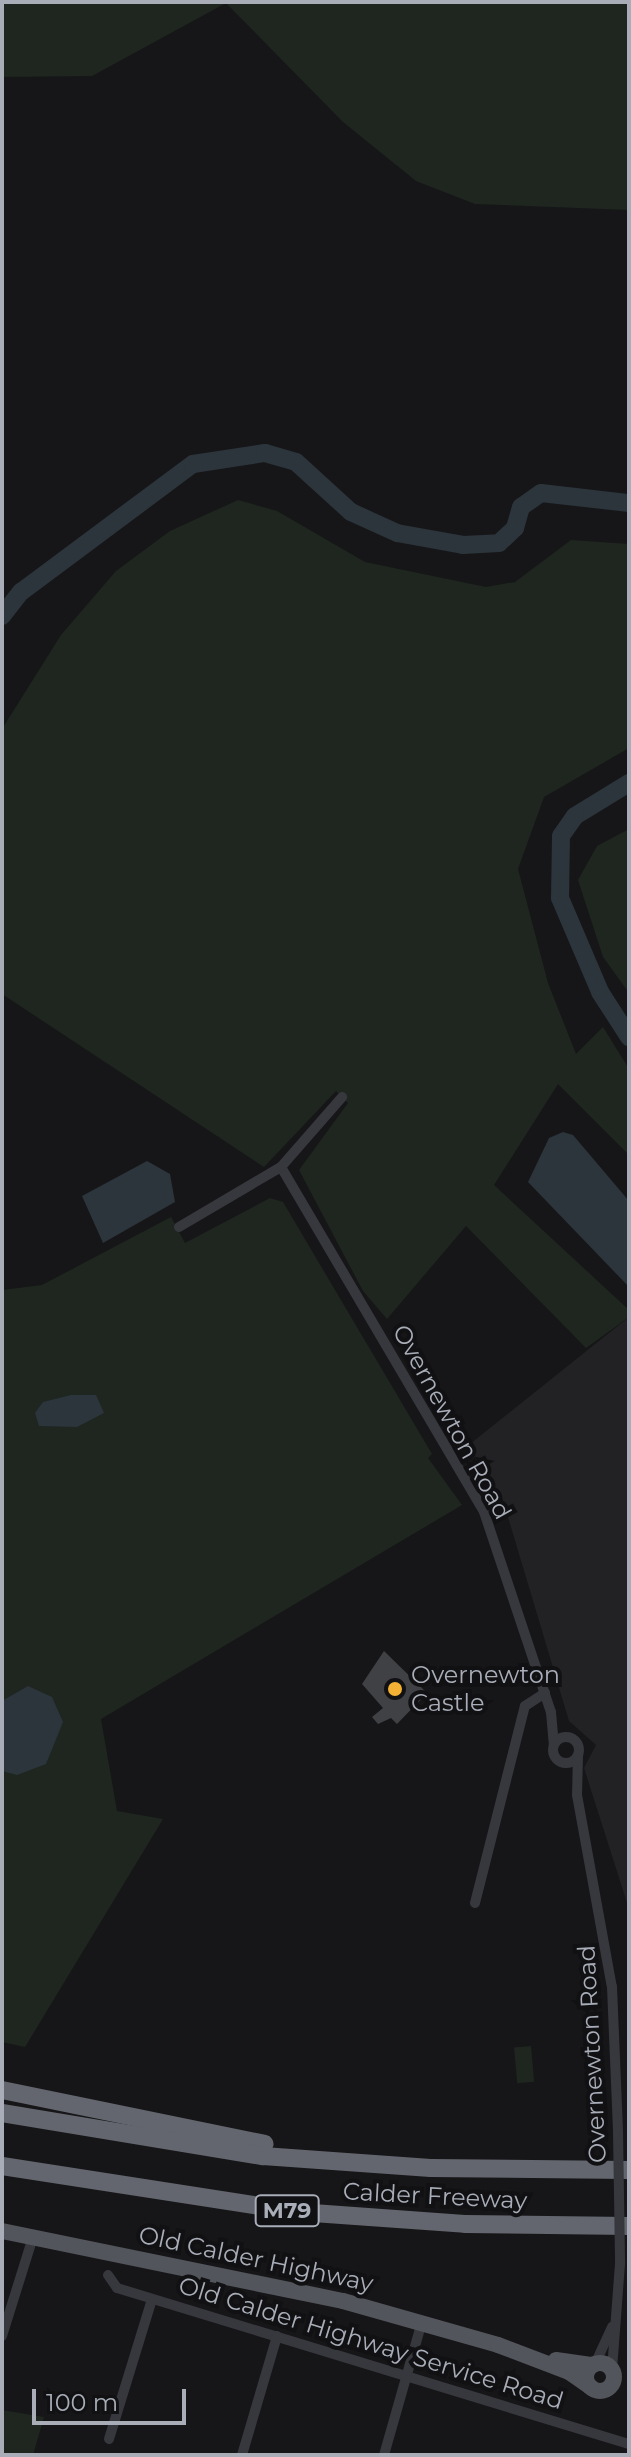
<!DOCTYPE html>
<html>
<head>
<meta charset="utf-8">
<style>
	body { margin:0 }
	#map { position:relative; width:631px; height:2457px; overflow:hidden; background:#161618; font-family:Montserrat,sans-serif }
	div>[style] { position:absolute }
	.built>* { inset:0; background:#222225 }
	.green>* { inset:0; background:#1e261f; transform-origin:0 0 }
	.water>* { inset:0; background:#2c353c }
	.river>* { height:18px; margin:-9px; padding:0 9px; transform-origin:9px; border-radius:9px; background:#2c353c }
	.building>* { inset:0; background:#404145 }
	.street>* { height:10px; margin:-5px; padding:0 5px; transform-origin:5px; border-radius:5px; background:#37383d }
	.street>.ring { margin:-5px; padding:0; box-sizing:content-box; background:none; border:10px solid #37383d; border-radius:50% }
	.primary>* { height:16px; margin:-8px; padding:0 8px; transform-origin:8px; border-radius:8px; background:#53555c }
	.primary>.ring { margin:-8px; padding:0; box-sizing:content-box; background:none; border:16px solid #53555c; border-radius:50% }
	.highway>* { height:18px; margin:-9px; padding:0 9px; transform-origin:9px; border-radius:9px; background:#63666e }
	.street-bridge>* { height:10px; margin:-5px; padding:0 5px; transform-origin:5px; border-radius:5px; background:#37383d }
	.dots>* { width:22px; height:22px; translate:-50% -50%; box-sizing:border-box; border:4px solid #111113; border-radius:50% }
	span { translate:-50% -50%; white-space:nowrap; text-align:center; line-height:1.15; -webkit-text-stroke:8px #111113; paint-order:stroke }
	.shield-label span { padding:2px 6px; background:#111113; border:2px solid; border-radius:6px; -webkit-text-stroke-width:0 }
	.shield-label { font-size:22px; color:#a8adb8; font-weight:700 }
	.street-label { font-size:24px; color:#a8adb8 }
	.poi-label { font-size:24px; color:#a8adb8 }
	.left { translate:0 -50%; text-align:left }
	.frame { position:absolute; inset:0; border:4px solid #a8adb8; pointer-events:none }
	.scale { position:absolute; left:32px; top:2389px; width:154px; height:36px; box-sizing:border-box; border:4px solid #a8adb8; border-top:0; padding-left:10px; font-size:24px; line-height:28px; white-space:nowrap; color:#a8adb8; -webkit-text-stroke:6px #111113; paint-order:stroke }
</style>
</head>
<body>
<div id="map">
	<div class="built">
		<div style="clip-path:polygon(629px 1317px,629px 1909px,584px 1768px,596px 1745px,569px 1721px,502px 1497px,465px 1448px)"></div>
	</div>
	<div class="green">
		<div style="clip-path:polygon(2px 2px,629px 2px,629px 210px,475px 204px,416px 181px,343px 122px,226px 3px,92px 76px,2px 77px)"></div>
		<div style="clip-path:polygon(238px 500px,277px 511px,365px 562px,486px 587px,515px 582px,571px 540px,629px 544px,629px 748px,544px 797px,518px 869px,548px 983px,576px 1054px,603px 1027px,629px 1069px,629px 1155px,558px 1084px,494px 1185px,629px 1310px,629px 1317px,586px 1348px,466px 1226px,387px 1319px,363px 1291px,299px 1170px,348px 1103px,336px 1091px,264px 1167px,2px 994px,2px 729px,61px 635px,116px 571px,170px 531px)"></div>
		<div style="clip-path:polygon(629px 829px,629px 993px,603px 957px,578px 880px,597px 846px)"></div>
		<div style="clip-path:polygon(270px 1198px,283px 1202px,432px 1454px,428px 1458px,462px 1505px,101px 1719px,117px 1811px,163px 1819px,25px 2047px,2px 2042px,2px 1290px,42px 1285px,171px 1217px,185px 1243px)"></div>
		<div style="left:531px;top:2046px;width:36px;height:17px;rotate:85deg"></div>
		<div style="clip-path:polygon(2px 2410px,44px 2417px,33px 2455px,2px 2455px)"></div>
	</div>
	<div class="water">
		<div style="clip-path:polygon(563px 1132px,573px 1135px,629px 1201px,629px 1287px,528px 1182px,549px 1138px)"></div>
		<div style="clip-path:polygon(147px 1161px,170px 1174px,175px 1202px,103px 1243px,82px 1196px)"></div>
		<div style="clip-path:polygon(71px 1395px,96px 1395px,104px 1413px,77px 1427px,39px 1426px,35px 1413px,43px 1402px)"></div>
		<div style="clip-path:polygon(28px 1686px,52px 1697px,63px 1722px,46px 1764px,17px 1775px,2px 1771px,2px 1701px)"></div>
	</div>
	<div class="river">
		<div style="left:2px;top:616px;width:31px;rotate:-52deg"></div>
		<div style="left:21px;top:592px;width:214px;rotate:-36.7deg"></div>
		<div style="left:193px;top:464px;width:73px;rotate:-8.7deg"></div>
		<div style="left:265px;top:453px;width:32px;rotate:16deg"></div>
		<div style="left:296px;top:462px;width:74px;rotate:42.3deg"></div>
		<div style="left:351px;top:512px;width:51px;rotate:24.5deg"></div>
		<div style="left:397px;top:533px;width:67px;rotate:10.3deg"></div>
		<div style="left:463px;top:545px;width:36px;rotate:-3deg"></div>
		<div style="left:499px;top:543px;width:22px;rotate:-43deg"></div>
		<div style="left:515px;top:528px;width:22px;rotate:-74deg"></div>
		<div style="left:521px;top:507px;width:24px;rotate:-35deg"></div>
		<div style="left:541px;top:493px;width:89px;rotate:6.5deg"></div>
		<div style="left:629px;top:783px;width:63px;rotate:148.6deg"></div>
		<div style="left:575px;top:816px;width:24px;rotate:125deg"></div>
		<div style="left:561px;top:836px;width:62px;rotate:90.9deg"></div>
		<div style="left:560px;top:898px;width:102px;rotate:66.9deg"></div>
		<div style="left:600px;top:992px;width:54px;rotate:57.2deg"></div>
	</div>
	<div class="building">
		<div style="clip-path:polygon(384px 1651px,427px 1693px,397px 1724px,391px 1718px,378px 1724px,372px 1717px,383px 1708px,362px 1684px)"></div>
	</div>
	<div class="street">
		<div style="left:281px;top:1167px;width:400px;rotate:59.5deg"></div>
		<div style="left:484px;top:1512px;width:211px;rotate:71.5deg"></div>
		<div style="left:551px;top:1712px;width:33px;rotate:85deg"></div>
		<div style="left:179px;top:1227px;width:118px;rotate:-30.5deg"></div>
		<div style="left:281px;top:1167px;width:93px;rotate:-48.9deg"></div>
		<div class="ring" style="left:553px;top:1737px;width:16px;height:16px"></div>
		<div style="left:578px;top:1755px;width:40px;rotate:91.4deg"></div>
		<div style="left:577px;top:1795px;width:195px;rotate:79.7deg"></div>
		<div style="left:612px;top:1987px;width:144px;rotate:87.6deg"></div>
		<div style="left:475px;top:1903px;width:203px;rotate:-75.8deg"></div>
		<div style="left:525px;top:1706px;width:24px;rotate:-33deg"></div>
		<div style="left:108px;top:2275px;width:16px;rotate:55deg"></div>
		<div style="left:117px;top:2288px;width:535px;rotate:16.95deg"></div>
		<div style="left:2px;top:2336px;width:104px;rotate:-72.6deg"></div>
		<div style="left:595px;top:2364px;width:41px;rotate:-65.3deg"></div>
		<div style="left:612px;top:2370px;width:106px;rotate:-85.7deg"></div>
		<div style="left:109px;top:2439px;width:146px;rotate:-72.9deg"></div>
		<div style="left:242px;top:2455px;width:124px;rotate:-73.6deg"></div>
		<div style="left:384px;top:2455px;width:138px;rotate:-74.1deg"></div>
	</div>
	<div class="primary">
		<div style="left:2px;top:2231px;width:348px;rotate:11.6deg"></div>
		<div style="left:343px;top:2301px;width:161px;rotate:15.8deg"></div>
		<div style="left:498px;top:2345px;width:76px;rotate:20.8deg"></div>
		<div style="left:569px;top:2372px;width:28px;rotate:35deg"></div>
		<div style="left:556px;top:2360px;width:37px;rotate:8deg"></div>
		<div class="ring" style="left:586px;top:2363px;width:12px;height:12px"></div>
	</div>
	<div class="highway">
		<div style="left:2px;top:2090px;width:268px;rotate:11.6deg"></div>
		<div style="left:2px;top:2113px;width:265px;rotate:9.4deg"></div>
		<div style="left:263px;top:2156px;width:168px;rotate:4.1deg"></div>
		<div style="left:431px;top:2168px;width:198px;rotate:0.6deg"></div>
		<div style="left:2px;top:2166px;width:301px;rotate:8.8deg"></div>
		<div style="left:299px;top:2212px;width:166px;rotate:4.1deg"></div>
		<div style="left:465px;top:2224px;width:164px;rotate:0.7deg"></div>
	</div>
	<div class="street-bridge">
		<div style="left:618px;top:2131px;width:133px;rotate:89.1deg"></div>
	</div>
	<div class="dots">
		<div style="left:395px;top:1689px;background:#f2b134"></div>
	</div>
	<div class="shield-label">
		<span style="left:287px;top:2211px">M79</span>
	</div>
	<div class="street-label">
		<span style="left:452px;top:1422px;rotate:61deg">Overnewton Road</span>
		<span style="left:592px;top:2054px;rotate:-93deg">Overnewton Road</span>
		<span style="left:435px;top:2196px;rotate:3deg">Calder Freeway</span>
		<span style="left:256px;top:2259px;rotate:12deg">Old Calder Highway</span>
		<span style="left:371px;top:2343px;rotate:17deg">Old Calder Highway Service Road</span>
	</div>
	<div class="poi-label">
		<span class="left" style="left:411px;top:1689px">Overnewton<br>Castle</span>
	</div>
	<div class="frame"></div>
	<div class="scale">100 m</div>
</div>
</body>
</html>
